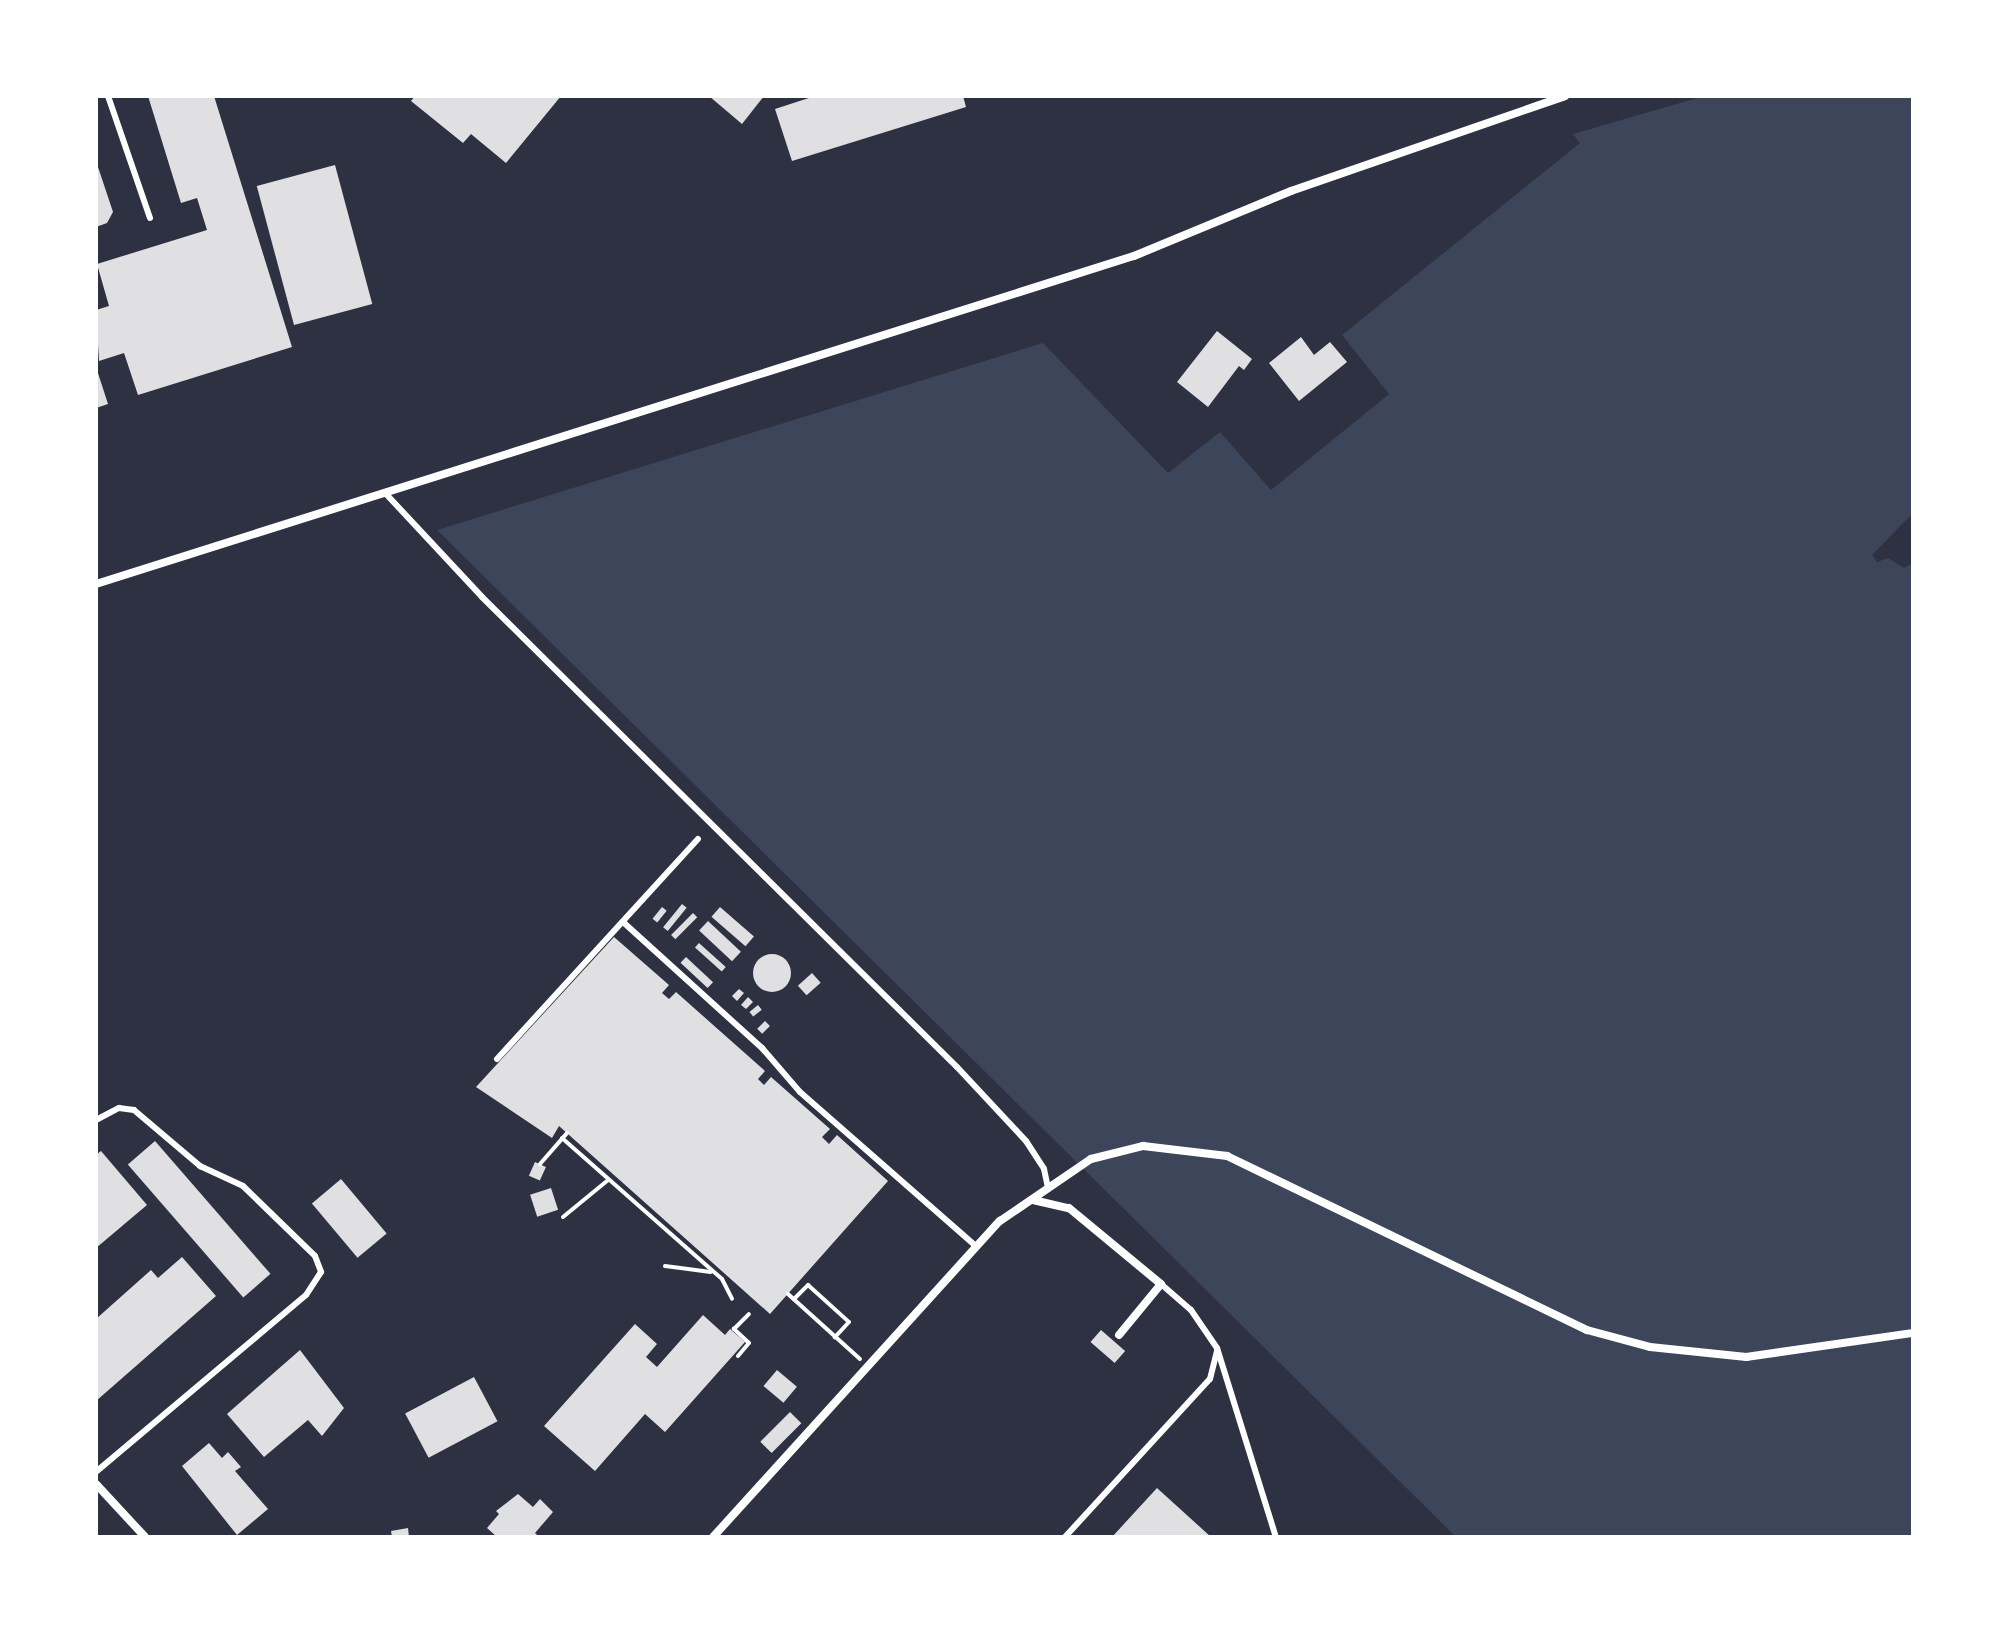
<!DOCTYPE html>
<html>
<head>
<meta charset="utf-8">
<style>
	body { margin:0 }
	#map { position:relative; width:2009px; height:1633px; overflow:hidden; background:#2d3142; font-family:"Source Sans 3",sans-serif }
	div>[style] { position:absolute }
	.green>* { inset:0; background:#3c4559 }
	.building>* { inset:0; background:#e0e0e3; transform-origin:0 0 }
	.round { border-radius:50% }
	.path>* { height:4px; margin:-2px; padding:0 2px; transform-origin:2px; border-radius:2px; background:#fff }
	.service>* { height:6px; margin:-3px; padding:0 3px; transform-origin:3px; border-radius:3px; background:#fff }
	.minor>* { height:8px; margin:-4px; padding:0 4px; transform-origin:4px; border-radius:4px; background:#fff }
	span { translate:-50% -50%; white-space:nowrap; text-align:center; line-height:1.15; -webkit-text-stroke:8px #fff; paint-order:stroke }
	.frame { position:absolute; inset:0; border:98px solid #fff; pointer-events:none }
</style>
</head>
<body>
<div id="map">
	<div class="green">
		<div style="clip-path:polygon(1704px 96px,1913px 96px,1913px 513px,1872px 555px,1877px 562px,1888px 558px,1904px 568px,1913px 563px,1913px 1537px,1456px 1537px,437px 530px,1043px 343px,1168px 473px,1220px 432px,1271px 490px,1389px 394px,1342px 335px,1580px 143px,1573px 134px)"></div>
	</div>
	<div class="building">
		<div style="clip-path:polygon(148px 96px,214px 96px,292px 347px,138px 395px,124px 353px,99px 361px,96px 310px,109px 306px,97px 264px,207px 230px,197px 198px,181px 203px)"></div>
		<div style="clip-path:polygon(415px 96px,561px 96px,506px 163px,471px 134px,463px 143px,411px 101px)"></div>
		<div style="clip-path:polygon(709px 96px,764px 96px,742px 124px)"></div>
		<div style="clip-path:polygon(815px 96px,963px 96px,966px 107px,792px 161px,775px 109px)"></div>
		<div style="clip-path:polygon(96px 161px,113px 212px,107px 223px,96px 227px)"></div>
		<div style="left:335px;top:165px;width:144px;height:81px;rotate:75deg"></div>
		<div style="clip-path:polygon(1217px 331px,1252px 359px,1244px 370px,1239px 366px,1208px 407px,1177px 382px)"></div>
		<div style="clip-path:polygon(1301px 337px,1314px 355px,1330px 342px,1347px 362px,1299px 401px,1269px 363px)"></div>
		<div style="clip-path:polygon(96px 367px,108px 404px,96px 408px)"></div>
		<div style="left:682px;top:904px;width:6px;height:30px;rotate:39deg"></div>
		<div style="left:662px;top:907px;width:6px;height:15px;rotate:39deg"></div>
		<div style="left:720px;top:907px;width:45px;height:13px;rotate:41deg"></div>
		<div style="left:693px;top:913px;width:6px;height:31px;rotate:45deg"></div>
		<div style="left:708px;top:921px;width:45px;height:13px;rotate:43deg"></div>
		<div style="clip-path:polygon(614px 937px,669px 985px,662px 993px,669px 999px,676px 992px,765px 1071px,758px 1079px,764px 1085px,771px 1077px,830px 1129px,822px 1137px,829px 1144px,837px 1135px,888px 1181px,770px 1314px,559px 1126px,552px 1138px,476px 1087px)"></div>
		<div style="left:699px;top:943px;width:36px;height:6px;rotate:42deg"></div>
		<div class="round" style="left:753px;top:954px;width:38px;height:38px"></div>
		<div style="left:686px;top:957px;width:37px;height:8px;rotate:43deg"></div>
		<div style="left:812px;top:973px;width:13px;height:19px;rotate:48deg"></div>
		<div style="clip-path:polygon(739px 989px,744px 993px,737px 1001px,732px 996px)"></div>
		<div style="clip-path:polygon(748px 997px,753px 1002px,746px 1009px,741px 1005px)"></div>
		<div style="left:758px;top:1005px;width:6px;height:11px;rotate:51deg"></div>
		<div style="left:765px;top:1021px;width:7px;height:11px;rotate:45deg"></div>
		<div style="left:155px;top:1141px;width:176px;height:36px;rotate:49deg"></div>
		<div style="clip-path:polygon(101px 1151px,147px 1205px,96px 1248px,96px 1155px)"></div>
		<div style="left:535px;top:1162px;width:12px;height:15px;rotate:24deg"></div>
		<div style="left:341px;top:1179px;width:71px;height:38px;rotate:50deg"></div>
		<div style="left:551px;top:1188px;width:23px;height:22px;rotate:72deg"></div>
		<div style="clip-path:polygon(182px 1257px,216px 1296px,96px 1401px,96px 1319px,151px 1270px,158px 1278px)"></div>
		<div style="clip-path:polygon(703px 1315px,725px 1335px,730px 1329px,745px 1342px,665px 1432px,645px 1414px,595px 1471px,544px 1426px,635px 1324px,657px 1344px,646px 1357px,657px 1367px)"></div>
		<div style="left:1101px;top:1330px;width:32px;height:16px;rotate:41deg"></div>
		<div style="clip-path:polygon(300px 1350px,344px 1408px,322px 1436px,308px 1420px,264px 1457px,227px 1414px)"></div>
		<div style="left:777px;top:1370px;width:26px;height:21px;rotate:40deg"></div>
		<div style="left:474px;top:1377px;width:50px;height:78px;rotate:62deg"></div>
		<div style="left:790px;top:1412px;width:16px;height:42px;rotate:45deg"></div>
		<div style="clip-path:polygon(209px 1443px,222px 1458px,228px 1452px,241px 1467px,235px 1471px,268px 1509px,237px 1535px,182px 1466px)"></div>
		<div style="clip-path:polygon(1157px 1488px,1211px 1537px,1112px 1537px)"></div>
		<div style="clip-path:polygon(518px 1494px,533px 1507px,540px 1499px,553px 1512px,535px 1533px,539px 1537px,497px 1537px,487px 1528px,499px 1514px,496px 1511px)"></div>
		<div style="clip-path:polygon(408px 1528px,409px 1537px,392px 1537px,391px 1531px)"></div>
	</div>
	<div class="path">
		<div style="left:562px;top:1138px;width:213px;rotate:41.4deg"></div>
		<div style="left:722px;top:1279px;width:22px;rotate:63deg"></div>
		<div style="left:540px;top:1164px;width:41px;rotate:-48.9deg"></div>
		<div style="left:563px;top:1217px;width:58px;rotate:-39.4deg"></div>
		<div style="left:665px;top:1266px;width:46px;rotate:7.4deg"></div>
		<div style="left:788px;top:1294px;width:97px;rotate:42.1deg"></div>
		<div style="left:794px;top:1299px;width:20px;rotate:-45deg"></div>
		<div style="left:808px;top:1285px;width:55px;rotate:42.1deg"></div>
		<div style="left:849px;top:1322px;width:21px;rotate:133deg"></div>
		<div style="left:738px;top:1356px;width:17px;rotate:-50deg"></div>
		<div style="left:749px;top:1343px;width:21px;rotate:-137deg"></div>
		<div style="left:734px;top:1329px;width:21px;rotate:-45deg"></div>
	</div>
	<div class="service">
		<div style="left:108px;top:96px;width:129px;rotate:71deg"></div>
		<div style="left:387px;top:495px;width:139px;rotate:47deg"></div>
		<div style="left:482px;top:597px;width:668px;rotate:44.7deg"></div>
		<div style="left:957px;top:1067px;width:101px;rotate:47deg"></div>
		<div style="left:1026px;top:1141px;width:33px;rotate:57deg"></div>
		<div style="left:1044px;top:1169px;width:19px;rotate:78deg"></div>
		<div style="left:623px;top:922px;width:188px;rotate:42.2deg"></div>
		<div style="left:762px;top:1048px;width:58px;rotate:49.2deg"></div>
		<div style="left:800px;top:1092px;width:234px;rotate:41.2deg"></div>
		<div style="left:497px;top:1059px;width:298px;rotate:-47.6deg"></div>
		<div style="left:96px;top:1120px;width:26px;rotate:-28deg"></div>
		<div style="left:119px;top:1108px;width:15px;rotate:8deg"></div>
		<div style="left:134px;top:1110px;width:87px;rotate:40.3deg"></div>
		<div style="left:200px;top:1166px;width:47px;rotate:24.9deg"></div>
		<div style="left:243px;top:1186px;width:100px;rotate:44.2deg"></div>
		<div style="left:315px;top:1256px;width:17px;rotate:69deg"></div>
		<div style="left:321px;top:1272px;width:27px;rotate:123deg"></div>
		<div style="left:306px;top:1295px;width:275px;rotate:139.9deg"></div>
		<div style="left:1161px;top:1284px;width:40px;rotate:41deg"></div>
		<div style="left:1191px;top:1310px;width:46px;rotate:55.6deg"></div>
		<div style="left:1217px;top:1348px;width:198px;rotate:72.7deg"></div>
		<div style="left:1065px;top:1537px;width:214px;rotate:-47.5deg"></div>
		<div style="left:1210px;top:1379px;width:29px;rotate:-76deg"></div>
	</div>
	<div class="minor">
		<div style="left:96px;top:584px;width:1089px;rotate:-17.54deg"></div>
		<div style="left:1134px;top:256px;width:170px;rotate:-22.5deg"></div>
		<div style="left:1291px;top:191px;width:290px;rotate:-19.1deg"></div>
		<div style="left:1033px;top:1200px;width:37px;rotate:13deg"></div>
		<div style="left:1069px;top:1208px;width:119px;rotate:39.6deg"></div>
		<div style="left:1161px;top:1284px;width:66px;rotate:129.5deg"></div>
		<div style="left:96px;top:1484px;width:72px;rotate:47.2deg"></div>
		<div style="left:713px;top:1537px;width:427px;rotate:-47.8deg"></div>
		<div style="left:1000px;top:1221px;width:110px;rotate:-34.3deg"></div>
		<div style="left:1091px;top:1159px;width:54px;rotate:-14deg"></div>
		<div style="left:1143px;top:1146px;width:85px;rotate:6.8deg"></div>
		<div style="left:1227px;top:1156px;width:400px;rotate:25.8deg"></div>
		<div style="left:1587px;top:1330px;width:65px;rotate:15.1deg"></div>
		<div style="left:1650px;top:1347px;width:97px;rotate:5.9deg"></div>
		<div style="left:1746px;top:1357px;width:169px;rotate:-8.2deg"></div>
	</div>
	<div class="frame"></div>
</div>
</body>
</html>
